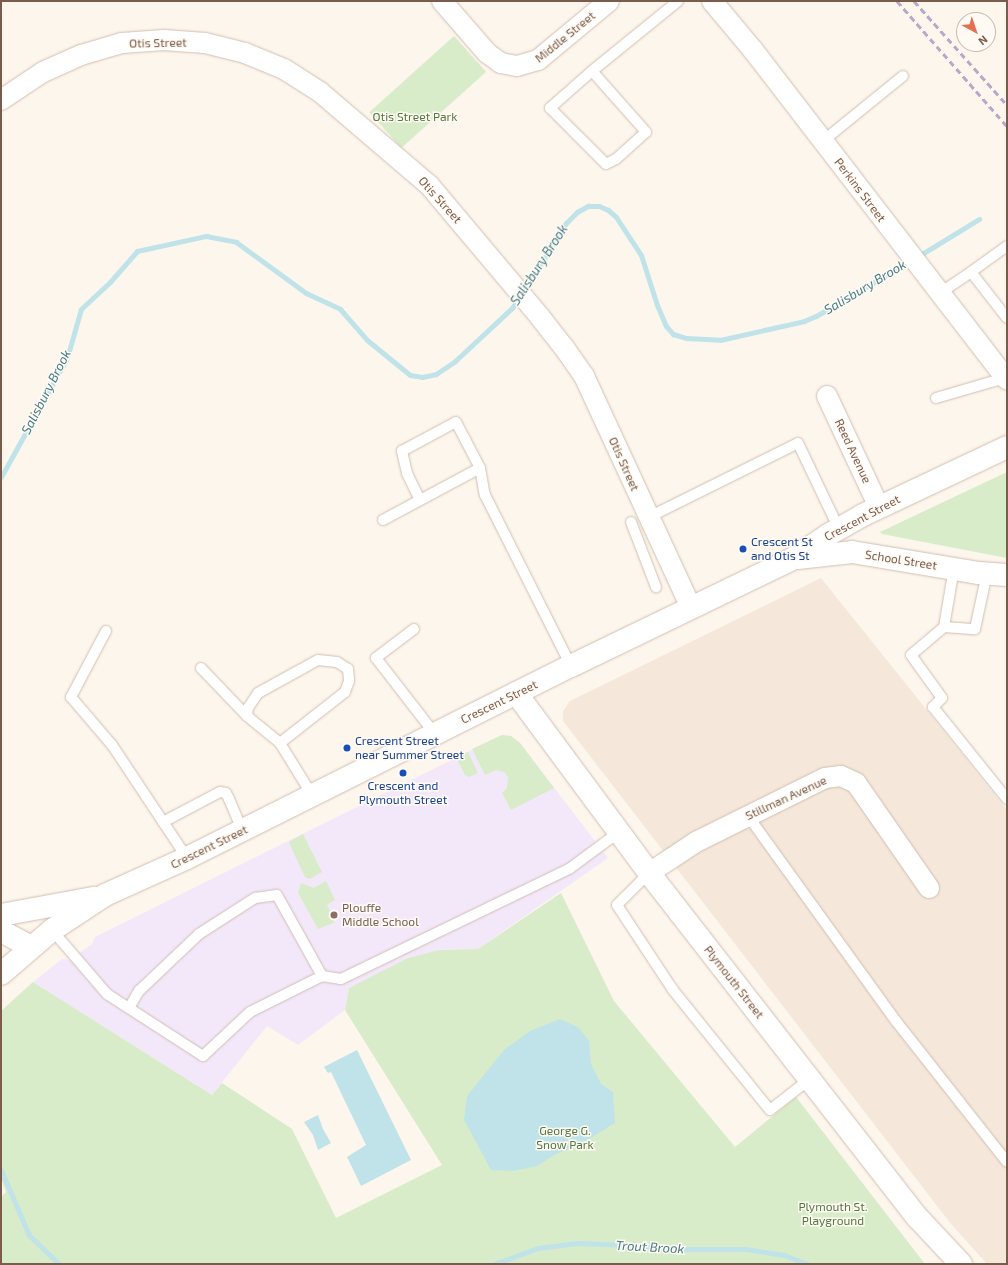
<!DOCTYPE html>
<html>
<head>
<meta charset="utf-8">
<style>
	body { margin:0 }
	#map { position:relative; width:1008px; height:1265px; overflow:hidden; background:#fdf6ec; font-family:"Exo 2",sans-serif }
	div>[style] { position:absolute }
	.residential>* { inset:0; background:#f5e8da }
	.education>* { inset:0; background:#f3e8fa }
	.green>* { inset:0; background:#d8ecc9; transform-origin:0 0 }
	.water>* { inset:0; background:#bfe3e8 }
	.stream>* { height:5px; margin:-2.5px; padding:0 2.5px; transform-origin:2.5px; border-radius:2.5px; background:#bfe3e8 }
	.roads { filter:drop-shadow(0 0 1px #d1beb0) drop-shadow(0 0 1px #d1beb0) }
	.service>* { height:10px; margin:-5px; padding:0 5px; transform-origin:5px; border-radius:5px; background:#fff }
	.minor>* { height:20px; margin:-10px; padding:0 10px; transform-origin:10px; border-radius:10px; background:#fff }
	.tertiary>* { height:22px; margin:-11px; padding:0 11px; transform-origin:11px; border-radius:11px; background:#fff }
	.secondary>* { height:22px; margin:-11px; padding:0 11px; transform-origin:11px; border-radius:11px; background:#fff }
	.rail>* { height:3px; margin-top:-1.5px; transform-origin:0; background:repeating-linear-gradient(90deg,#b9a8c9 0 6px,transparent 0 10px) }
	.dots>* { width:11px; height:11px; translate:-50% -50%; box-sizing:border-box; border:2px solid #fffaf3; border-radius:50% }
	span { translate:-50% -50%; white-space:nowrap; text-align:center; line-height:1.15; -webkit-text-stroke:3px #fffaf3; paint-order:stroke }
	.street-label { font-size:12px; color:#7a5c4d }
	.park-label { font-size:12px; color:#537a41 }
	.transit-label { font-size:12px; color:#164399 }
	.left { translate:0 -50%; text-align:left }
	.education-label { font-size:12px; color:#785e54 }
	.water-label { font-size:13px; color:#437c86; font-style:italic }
	.frame { position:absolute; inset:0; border:2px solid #7a5c4d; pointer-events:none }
	.north { position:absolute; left:956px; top:12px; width:40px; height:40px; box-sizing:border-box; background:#fffaf3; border:1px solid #cabbb1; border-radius:50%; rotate:140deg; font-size:11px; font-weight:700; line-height:16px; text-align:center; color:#7a5c4d }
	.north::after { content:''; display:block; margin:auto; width:14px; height:18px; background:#e76f51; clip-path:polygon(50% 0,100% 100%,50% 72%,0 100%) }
</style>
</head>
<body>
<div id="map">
	<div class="residential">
		<div style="clip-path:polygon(821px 578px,1007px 810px,1007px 1264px,987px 1264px,951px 1224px,563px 721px,563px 711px,570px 701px)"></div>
	</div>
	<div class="education">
		<div style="clip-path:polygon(502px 735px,511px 736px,520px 743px,608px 858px,478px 949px,439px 950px,349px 988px,345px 1010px,298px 1045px,267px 1026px,212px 1095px,33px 982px,62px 959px,70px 960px,92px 944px,95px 937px)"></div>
	</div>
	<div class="green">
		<div style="left:454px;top:36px;width:48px;height:114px;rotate:48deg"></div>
		<div style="clip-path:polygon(1007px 472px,1007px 558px,882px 534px,880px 532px)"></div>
		<div style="clip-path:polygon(502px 735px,511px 736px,520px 743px,554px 788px,511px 810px,502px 793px,507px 788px,508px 777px,504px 772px,496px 770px,485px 775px,472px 749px)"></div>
		<div style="clip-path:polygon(468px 752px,478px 773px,469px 777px,465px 775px,456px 757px)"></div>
		<div style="clip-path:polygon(303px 834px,322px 872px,310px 879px,305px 877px,289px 843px,290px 841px)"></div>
		<div style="clip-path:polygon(326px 881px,335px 900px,327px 905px,335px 921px,333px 923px,318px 929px,298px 893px,301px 883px,314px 888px)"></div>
		<div style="clip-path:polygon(561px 893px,614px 1001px,735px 1147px,796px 1097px,925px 1264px,1px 1264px,1px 1197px,6px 1192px,1px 1179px,1px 1011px,33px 982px,212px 1095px,222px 1083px,292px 1129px,336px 1218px,442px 1165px,345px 1010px,349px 988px,408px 958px,439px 950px,478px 949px)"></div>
	</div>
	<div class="water">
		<div style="clip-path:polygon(560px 1019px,578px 1027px,589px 1041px,591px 1064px,601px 1084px,613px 1092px,615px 1123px,578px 1146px,556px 1154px,537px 1166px,513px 1171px,491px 1170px,464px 1120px,467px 1096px,504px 1050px,530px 1031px)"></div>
		<div style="clip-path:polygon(357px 1050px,411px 1160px,361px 1186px,347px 1157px,366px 1145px,331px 1072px,328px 1073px,324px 1067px)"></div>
		<div style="clip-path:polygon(318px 1115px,323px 1129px,331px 1143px,318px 1150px,313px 1135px,304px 1122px)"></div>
	</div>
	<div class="stream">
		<div style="left:917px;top:257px;width:73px;rotate:-31.5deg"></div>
		<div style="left:524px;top:291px;width:80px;rotate:-58.3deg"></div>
		<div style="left:566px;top:223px;width:16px;rotate:-45deg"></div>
		<div style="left:577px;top:212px;width:13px;rotate:-29deg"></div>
		<div style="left:588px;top:206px;width:11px"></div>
		<div style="left:599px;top:206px;width:10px;rotate:24deg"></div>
		<div style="left:608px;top:210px;width:11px;rotate:41deg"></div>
		<div style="left:616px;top:217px;width:45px;rotate:56.7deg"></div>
		<div style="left:641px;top:255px;width:52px;rotate:72.3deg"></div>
		<div style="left:657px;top:305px;width:23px;rotate:67deg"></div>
		<div style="left:666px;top:326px;width:11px;rotate:49deg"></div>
		<div style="left:673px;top:334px;width:14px;rotate:17deg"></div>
		<div style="left:686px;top:338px;width:34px;rotate:3deg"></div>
		<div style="left:720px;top:340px;width:86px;rotate:-12.7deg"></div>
		<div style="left:804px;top:321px;width:13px;rotate:-23deg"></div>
		<div style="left:816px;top:316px;width:109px;rotate:-30.3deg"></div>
		<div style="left:1px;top:477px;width:136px;rotate:-61deg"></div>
		<div style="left:67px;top:358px;width:51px;rotate:-74.1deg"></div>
		<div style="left:81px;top:309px;width:40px;rotate:-43deg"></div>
		<div style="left:110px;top:282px;width:41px;rotate:-48.9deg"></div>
		<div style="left:137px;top:251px;width:71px;rotate:-12.3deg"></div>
		<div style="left:206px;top:236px;width:31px;rotate:11deg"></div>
		<div style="left:236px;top:242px;width:87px;rotate:36.1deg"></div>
		<div style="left:306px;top:293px;width:38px;rotate:25deg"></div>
		<div style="left:340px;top:309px;width:41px;rotate:48.9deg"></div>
		<div style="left:367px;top:340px;width:55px;rotate:39.1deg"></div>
		<div style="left:410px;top:375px;width:12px;rotate:9deg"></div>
		<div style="left:422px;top:377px;width:14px;rotate:-12deg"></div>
		<div style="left:436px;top:374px;width:22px;rotate:-34deg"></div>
		<div style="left:454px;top:362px;width:79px;rotate:-43deg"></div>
		<div style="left:512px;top:308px;width:11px;rotate:-56deg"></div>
		<div style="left:1px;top:1170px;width:71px;rotate:66.7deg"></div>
		<div style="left:29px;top:1235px;width:42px;rotate:44deg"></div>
		<div style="left:494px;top:1264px;width:47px;rotate:-20deg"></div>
		<div style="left:538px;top:1248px;width:40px;rotate:-7.1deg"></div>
		<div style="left:578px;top:1243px;width:52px;rotate:2.2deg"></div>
		<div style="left:630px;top:1245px;width:53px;rotate:4.3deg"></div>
		<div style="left:683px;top:1249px;width:63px"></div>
		<div style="left:746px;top:1249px;width:38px;rotate:9deg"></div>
		<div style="left:784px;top:1255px;width:25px;rotate:21deg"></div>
	</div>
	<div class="roads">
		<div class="service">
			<div style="left:592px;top:71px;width:56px;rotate:138.6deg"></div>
			<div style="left:550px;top:108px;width:79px;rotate:45deg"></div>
			<div style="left:606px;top:164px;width:11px;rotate:-27deg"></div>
			<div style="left:616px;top:159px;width:40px;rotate:-42deg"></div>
			<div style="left:646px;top:132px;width:81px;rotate:-131.5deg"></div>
			<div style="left:592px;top:71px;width:111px;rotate:-39.1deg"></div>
			<div style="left:823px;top:141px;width:103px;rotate:-39.1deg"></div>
			<div style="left:1007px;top:246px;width:44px;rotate:144.2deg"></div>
			<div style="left:971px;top:272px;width:58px;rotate:52deg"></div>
			<div style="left:940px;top:293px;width:37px;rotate:-34deg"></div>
			<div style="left:936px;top:398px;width:72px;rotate:-16.2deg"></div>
			<div style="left:420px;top:500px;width:30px;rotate:-116deg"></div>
			<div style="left:407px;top:473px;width:23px;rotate:-103deg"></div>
			<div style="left:402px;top:451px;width:61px;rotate:-28.2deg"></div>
			<div style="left:456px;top:422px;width:52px;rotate:62.4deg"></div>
			<div style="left:649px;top:517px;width:166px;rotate:-26.4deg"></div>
			<div style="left:798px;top:443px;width:95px;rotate:64.5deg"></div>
			<div style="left:383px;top:520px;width:110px;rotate:-28.2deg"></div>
			<div style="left:480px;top:468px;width:27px;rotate:80deg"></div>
			<div style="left:485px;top:495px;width:191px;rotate:63.3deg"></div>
			<div style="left:631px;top:522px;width:70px;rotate:69deg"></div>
			<div style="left:954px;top:568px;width:60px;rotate:99.6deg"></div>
			<div style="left:944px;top:627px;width:43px;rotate:139.7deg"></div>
			<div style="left:911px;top:655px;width:53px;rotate:54.2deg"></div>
			<div style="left:942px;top:698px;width:13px;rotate:135deg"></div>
			<div style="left:933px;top:707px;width:118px;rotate:51.2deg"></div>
			<div style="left:944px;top:627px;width:31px;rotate:4deg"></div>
			<div style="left:975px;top:629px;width:57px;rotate:-77.9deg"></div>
			<div style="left:414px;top:629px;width:48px;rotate:142.7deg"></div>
			<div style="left:376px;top:658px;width:96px;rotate:52.2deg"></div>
			<div style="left:106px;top:631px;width:75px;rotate:117.9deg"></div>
			<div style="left:71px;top:697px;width:63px;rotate:49.5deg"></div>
			<div style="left:112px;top:745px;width:136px;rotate:56.4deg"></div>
			<div style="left:201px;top:668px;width:66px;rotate:46.2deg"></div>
			<div style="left:247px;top:716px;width:43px;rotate:39.3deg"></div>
			<div style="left:280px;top:743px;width:61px;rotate:58.4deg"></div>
			<div style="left:247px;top:716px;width:8px;rotate:-83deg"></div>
			<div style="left:248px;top:708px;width:18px;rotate:-56deg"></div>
			<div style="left:258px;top:693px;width:68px;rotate:-28.8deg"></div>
			<div style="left:318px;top:660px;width:19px;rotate:6deg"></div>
			<div style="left:337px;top:662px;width:13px;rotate:32deg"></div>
			<div style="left:348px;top:669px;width:12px;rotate:85deg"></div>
			<div style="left:349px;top:681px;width:12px;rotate:110deg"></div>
			<div style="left:345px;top:692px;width:83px;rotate:141.9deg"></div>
			<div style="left:748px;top:816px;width:253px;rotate:54.2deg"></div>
			<div style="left:896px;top:1021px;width:179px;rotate:51.8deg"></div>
			<div style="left:163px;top:822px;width:64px;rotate:-27.8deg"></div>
			<div style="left:220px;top:792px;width:6px;rotate:9deg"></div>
			<div style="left:226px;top:793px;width:7px;rotate:63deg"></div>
			<div style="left:229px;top:799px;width:34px;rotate:67deg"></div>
			<div style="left:649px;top:873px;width:45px;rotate:135deg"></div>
			<div style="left:617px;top:905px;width:102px;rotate:56.6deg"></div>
			<div style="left:673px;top:990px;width:154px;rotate:51.1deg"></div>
			<div style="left:770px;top:1110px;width:51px;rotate:-37.8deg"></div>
			<div style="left:52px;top:930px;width:84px;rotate:49.3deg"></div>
			<div style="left:107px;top:994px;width:114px;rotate:32.9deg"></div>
			<div style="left:203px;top:1056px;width:64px;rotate:-43.1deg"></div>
			<div style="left:250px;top:1012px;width:80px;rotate:-26.6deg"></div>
			<div style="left:322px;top:976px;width:19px;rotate:9deg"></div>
			<div style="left:341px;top:979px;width:253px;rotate:-25.8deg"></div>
			<div style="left:569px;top:869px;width:62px;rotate:-36.5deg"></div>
			<div style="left:129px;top:1008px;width:20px;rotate:-60deg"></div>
			<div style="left:139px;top:991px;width:83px;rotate:-43.5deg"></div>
			<div style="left:199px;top:934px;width:67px;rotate:-32.7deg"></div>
			<div style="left:255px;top:898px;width:22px;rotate:-8deg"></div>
			<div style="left:277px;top:895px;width:93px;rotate:60.9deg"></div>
		</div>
		<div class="minor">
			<div style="left:442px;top:1px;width:69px;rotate:49.1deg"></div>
			<div style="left:487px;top:53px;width:17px;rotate:36deg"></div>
			<div style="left:501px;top:63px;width:16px;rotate:11deg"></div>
			<div style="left:517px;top:66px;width:22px;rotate:-16deg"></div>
			<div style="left:538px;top:60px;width:92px;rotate:-39.7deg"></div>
			<div style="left:712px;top:1px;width:64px;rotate:50.1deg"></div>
			<div style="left:753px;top:50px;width:416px;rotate:52.4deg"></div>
			<div style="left:1px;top:100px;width:50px;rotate:-33.7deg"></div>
			<div style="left:43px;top:72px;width:42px;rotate:-24.1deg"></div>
			<div style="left:81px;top:55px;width:43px;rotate:-16.3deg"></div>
			<div style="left:122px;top:43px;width:42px;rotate:-4.1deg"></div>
			<div style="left:164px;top:40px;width:41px;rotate:4.2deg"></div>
			<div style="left:205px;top:43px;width:41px;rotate:14deg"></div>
			<div style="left:245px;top:53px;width:42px;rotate:22.3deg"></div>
			<div style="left:284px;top:69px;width:43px;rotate:32.6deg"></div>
			<div style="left:320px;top:92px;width:143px;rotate:40.5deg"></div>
			<div style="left:429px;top:185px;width:172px;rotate:49.9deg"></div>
			<div style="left:540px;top:317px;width:37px;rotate:52deg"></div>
			<div style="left:563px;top:346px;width:37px;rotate:55deg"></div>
			<div style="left:584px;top:376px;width:255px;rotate:65.2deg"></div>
			<div style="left:827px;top:396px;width:123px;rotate:64.9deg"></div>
			<div style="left:649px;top:873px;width:56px;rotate:-33.4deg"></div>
			<div style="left:696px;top:842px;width:144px;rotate:-26.4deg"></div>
			<div style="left:825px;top:778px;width:16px;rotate:-7deg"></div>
			<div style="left:841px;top:776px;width:17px;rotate:25deg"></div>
			<div style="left:856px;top:783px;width:128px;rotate:55.2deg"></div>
		</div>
		<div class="tertiary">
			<div style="left:516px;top:693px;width:224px;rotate:53.5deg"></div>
			<div style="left:649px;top:873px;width:437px;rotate:52.1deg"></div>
			<div style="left:918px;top:1218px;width:63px;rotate:46.9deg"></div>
			<div style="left:1px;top:931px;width:34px;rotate:28deg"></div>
		</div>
		<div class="secondary">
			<div style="left:798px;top:558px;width:54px;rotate:-6.3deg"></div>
			<div style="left:852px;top:552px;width:129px;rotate:9.4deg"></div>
			<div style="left:979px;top:573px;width:28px;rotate:4deg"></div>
			<div style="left:1px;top:915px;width:95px;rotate:-10.4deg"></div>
			<div style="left:1px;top:974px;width:67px;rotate:-40.8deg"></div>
			<div style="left:52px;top:930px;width:64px;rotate:-33.4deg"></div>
			<div style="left:105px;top:895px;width:90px;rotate:-24.3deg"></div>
			<div style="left:187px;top:858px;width:429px;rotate:-26.6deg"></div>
			<div style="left:571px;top:666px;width:248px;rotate:-25.8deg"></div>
			<div style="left:794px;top:558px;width:41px;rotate:-34.1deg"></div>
			<div style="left:828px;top:535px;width:40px;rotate:-29.7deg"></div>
			<div style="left:863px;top:515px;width:159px;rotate:-25.3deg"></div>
		</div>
	</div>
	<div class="rail">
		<div style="left:897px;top:1px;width:167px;rotate:48.7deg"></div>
		<div style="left:914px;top:1px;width:140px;rotate:48.2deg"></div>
	</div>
	<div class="dots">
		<div style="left:743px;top:549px;background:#1a4fb4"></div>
		<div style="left:347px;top:748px;background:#1a4fb4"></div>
		<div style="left:403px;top:773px;background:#1a4fb4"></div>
		<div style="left:334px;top:915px;background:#8d6e63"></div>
	</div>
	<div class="street-label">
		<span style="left:565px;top:37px;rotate:-39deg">Middle Street</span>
		<span style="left:158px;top:43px;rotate:-1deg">Otis Street</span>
		<span style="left:860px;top:190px;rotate:53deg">Perkins Street</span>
		<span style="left:440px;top:200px;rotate:48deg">Otis Street</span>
		<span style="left:853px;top:451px;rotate:65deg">Reed Avenue</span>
		<span style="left:624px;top:464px;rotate:66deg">Otis Street</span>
		<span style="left:862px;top:518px;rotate:-28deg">Crescent Street</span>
		<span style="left:901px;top:560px;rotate:9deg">School Street</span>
		<span style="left:499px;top:702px;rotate:-26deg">Crescent Street</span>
		<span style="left:786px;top:798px;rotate:-25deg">Stillman Avenue</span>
		<span style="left:209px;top:847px;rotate:-26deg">Crescent Street</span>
		<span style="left:734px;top:982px;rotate:52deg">Plymouth Street</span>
	</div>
	<div class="park-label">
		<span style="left:415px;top:117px">Otis Street Park</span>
		<span style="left:565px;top:1138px">George G.<br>Snow Park</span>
		<span style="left:833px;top:1214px">Plymouth St.<br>Playground</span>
	</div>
	<div class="transit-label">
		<span class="left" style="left:751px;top:549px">Crescent St<br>and Otis St</span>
		<span class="left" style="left:355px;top:748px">Crescent Street<br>near Summer Street</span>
		<span style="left:403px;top:793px">Crescent and<br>Plymouth Street</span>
	</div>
	<div class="education-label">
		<span class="left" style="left:342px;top:915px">Plouffe<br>Middle School</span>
	</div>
	<div class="water-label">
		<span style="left:539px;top:265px;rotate:-57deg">Salisbury Brook</span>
		<span style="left:865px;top:287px;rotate:-31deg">Salisbury Brook</span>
		<span style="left:46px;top:392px;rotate:-63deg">Salisbury Brook</span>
		<span style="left:650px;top:1247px;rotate:3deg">Trout Brook</span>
	</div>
	<div class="frame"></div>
	<div class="north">N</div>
</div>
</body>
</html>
